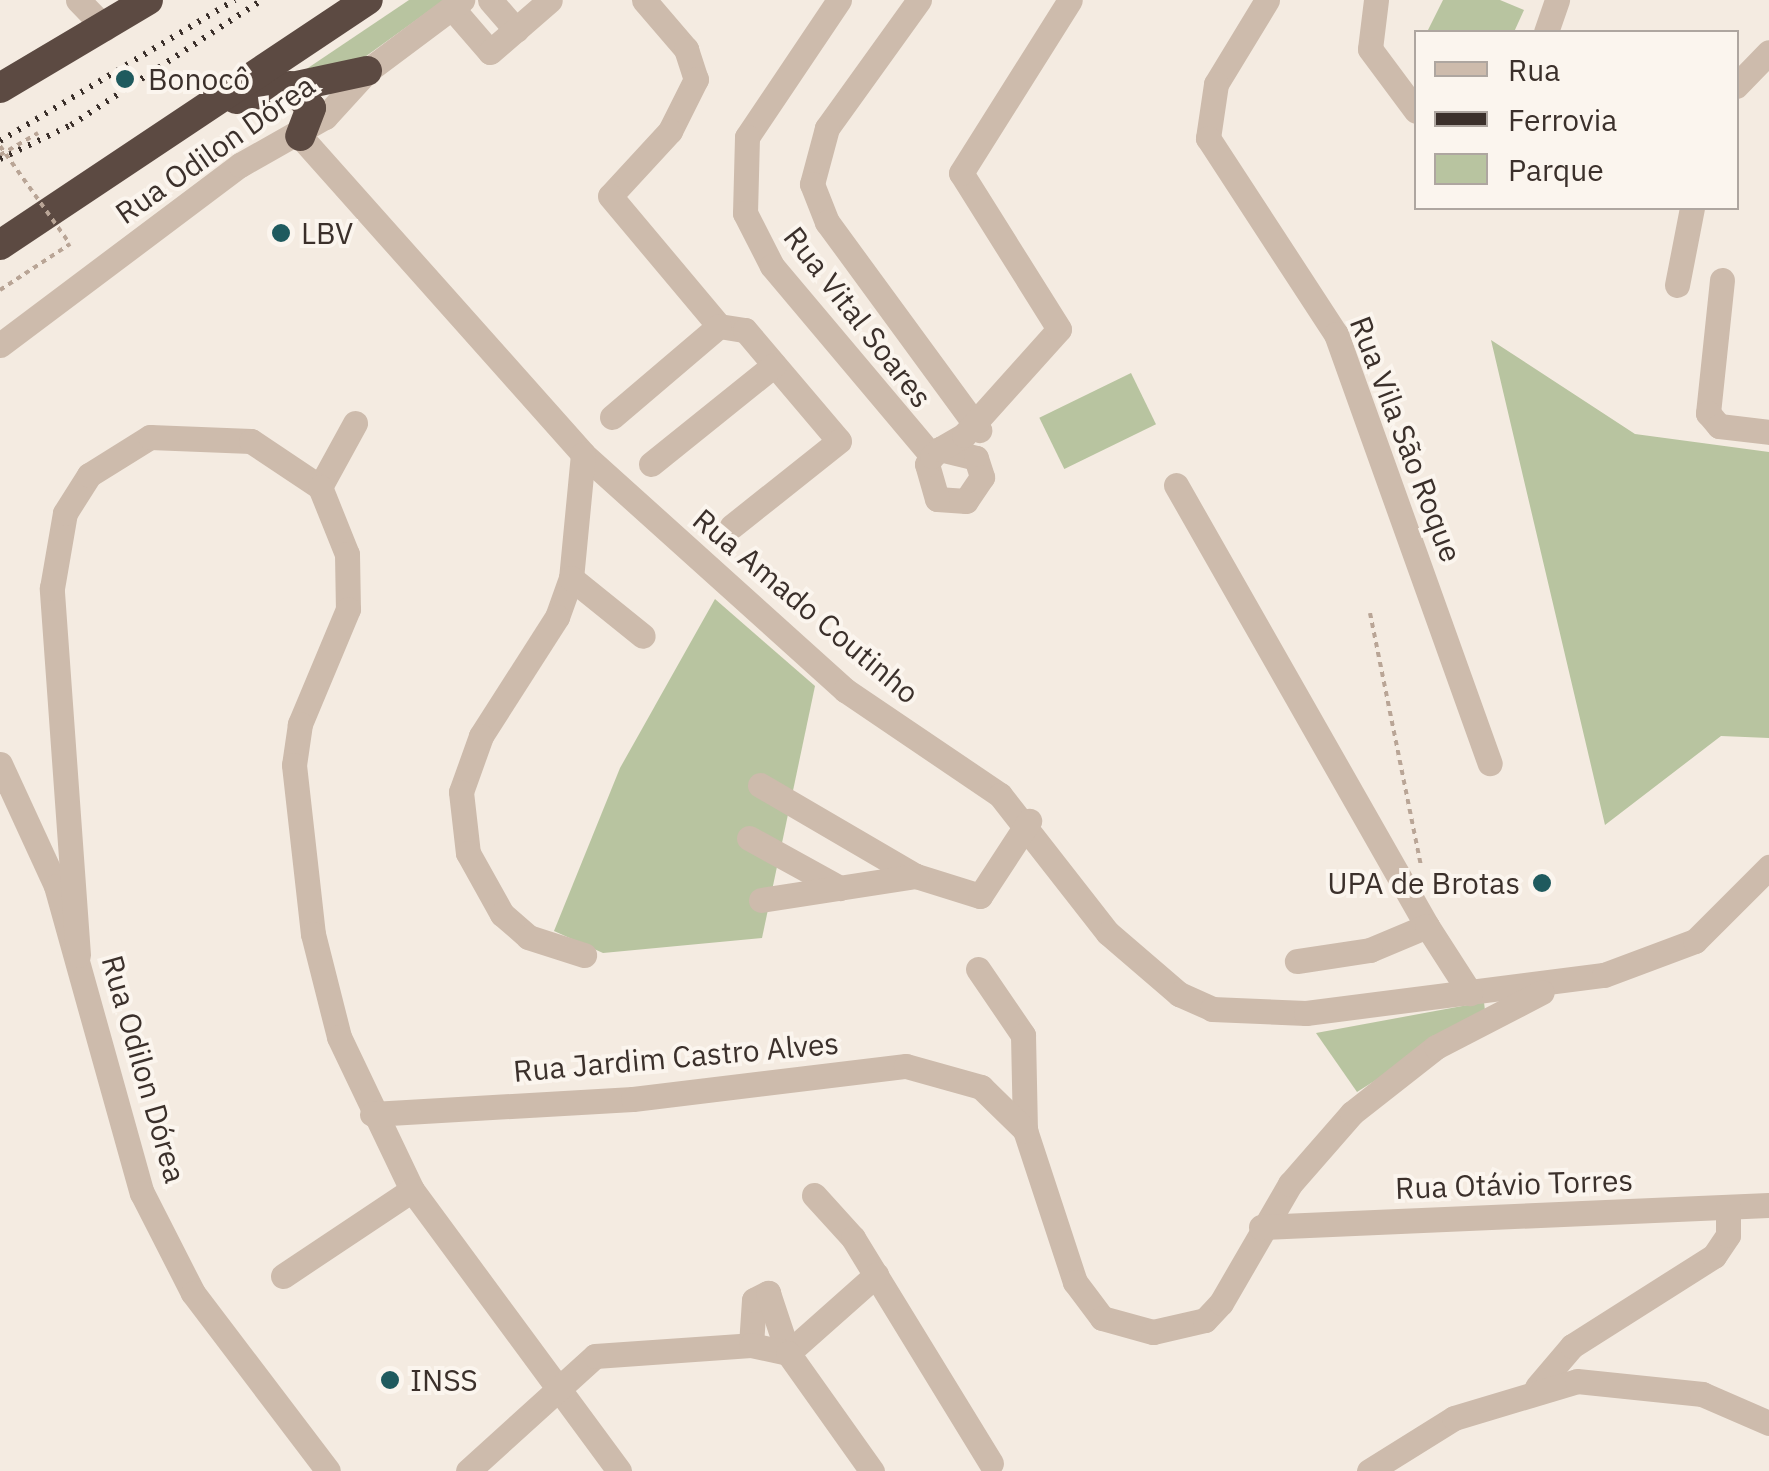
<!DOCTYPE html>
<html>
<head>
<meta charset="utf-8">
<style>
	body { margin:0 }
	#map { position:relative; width:1769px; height:1471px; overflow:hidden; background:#f4ebe1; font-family:"IBM Plex Sans",sans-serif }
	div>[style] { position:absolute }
	.green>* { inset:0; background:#b8c4a0; transform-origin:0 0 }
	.path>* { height:4px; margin-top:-2px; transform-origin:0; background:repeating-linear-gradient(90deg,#b9a596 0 5px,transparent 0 10px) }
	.minor>* { height:25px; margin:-12.5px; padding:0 12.5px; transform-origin:12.5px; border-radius:12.5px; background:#cdbbac }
	.highway>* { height:30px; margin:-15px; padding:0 15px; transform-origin:15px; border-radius:15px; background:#5c4a42 }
	.rail>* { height:6px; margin-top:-3px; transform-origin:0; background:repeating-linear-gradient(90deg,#3b302b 0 2.5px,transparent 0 10.5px) }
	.path-bridge>* { height:4px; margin-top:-2px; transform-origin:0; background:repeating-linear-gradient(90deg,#b9a596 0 5px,transparent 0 10px) }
	.dots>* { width:28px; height:28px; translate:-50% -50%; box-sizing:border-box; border:5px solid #fbf5ee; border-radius:50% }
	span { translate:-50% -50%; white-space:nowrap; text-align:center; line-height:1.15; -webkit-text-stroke:8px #fbf5ee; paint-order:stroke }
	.poi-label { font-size:30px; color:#3b302b }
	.left { translate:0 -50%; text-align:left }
	.right { translate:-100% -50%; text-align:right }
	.street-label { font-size:30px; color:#3b302b }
	.legend { position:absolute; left:1414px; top:30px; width:325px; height:180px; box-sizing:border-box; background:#fbf5ee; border:2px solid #aea6a0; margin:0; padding:12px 18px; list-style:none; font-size:30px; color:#3b302b }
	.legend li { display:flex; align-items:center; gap:20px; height:50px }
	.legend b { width:50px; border:2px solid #aea6a0 }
</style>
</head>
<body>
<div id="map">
	<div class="green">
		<div style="clip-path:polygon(409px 0,444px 0,344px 72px,296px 76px)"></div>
		<div style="clip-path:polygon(1443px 0,1500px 0,1524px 10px,1514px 32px,1427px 32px)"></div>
		<div style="clip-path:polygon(1491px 340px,1635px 434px,1769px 452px,1769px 738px,1721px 736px,1605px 825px)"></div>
		<div style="left:1131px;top:373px;width:57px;height:102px;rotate:64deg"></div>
		<div style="clip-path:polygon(715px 599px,815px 686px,762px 938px,603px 953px,554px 931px,620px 768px)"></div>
		<div style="clip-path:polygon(1484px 1002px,1485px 1011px,1357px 1092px,1316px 1033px)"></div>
	</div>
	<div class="path">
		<div style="left:0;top:155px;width:44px;rotate:-30.1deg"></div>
		<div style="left:0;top:290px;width:84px;rotate:-33.3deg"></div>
		<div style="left:1370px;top:613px;width:258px;rotate:78.6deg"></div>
	</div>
	<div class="minor">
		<div style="left:78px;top:0;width:39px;rotate:46deg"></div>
		<div style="left:490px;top:0;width:40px;rotate:49deg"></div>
		<div style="left:644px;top:0;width:65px;rotate:49.4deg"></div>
		<div style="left:686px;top:49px;width:32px;rotate:72deg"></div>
		<div style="left:696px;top:79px;width:58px;rotate:116.6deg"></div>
		<div style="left:670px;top:131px;width:88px;rotate:132.7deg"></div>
		<div style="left:610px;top:196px;width:170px;rotate:50deg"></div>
		<div style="left:719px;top:326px;width:26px;rotate:9deg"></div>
		<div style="left:745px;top:330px;width:145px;rotate:49.7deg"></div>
		<div style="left:839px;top:441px;width:137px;rotate:141.5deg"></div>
		<div style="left:839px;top:0;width:165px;rotate:123.9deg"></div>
		<div style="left:747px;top:137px;width:76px;rotate:91.5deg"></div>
		<div style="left:745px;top:213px;width:59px;rotate:63deg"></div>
		<div style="left:772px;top:266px;width:248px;rotate:49.9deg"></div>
		<div style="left:919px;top:0;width:158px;rotate:125.7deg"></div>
		<div style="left:827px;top:128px;width:58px;rotate:105deg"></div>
		<div style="left:812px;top:184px;width:41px;rotate:68.5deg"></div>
		<div style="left:827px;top:222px;width:258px;rotate:53.8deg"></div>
		<div style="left:1267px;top:0;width:98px;rotate:121.3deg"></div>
		<div style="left:1216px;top:84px;width:55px;rotate:98.4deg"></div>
		<div style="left:1208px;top:138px;width:234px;rotate:56.9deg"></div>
		<div style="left:1336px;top:334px;width:456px;rotate:70.3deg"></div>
		<div style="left:1376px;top:0;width:49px;rotate:97deg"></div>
		<div style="left:1370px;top:49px;width:77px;rotate:53.4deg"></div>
		<div style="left:452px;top:8px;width:58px;rotate:49.2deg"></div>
		<div style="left:490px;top:52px;width:79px;rotate:-40.9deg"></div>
		<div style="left:1546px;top:32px;width:34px;rotate:-71deg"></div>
		<div style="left:1736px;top:86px;width:47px;rotate:-45.9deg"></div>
		<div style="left:300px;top:136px;width:426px;rotate:48.3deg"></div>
		<div style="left:583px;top:454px;width:353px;rotate:42deg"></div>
		<div style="left:845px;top:690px;width:187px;rotate:34.1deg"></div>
		<div style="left:1000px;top:795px;width:175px;rotate:52deg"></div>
		<div style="left:1108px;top:933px;width:94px;rotate:40.7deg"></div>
		<div style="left:1179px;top:994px;width:36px;rotate:24deg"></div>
		<div style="left:1212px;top:1009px;width:94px;rotate:2.4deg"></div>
		<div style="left:1306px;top:1013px;width:300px;rotate:-7.3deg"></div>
		<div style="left:1604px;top:975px;width:97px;rotate:-20.5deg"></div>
		<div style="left:1695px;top:941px;width:105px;rotate:-45deg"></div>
		<div style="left:1722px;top:280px;width:134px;rotate:96deg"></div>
		<div style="left:1708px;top:413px;width:17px;rotate:50deg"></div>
		<div style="left:1719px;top:426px;width:50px;rotate:6.8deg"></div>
		<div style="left:1677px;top:285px;width:78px;rotate:-79deg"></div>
		<div style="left:0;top:345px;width:300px;rotate:-36.9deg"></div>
		<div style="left:240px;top:165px;width:98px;rotate:-29.5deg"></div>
		<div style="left:325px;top:117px;width:62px;rotate:-47.6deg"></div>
		<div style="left:367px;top:71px;width:119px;rotate:-36.8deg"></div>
		<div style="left:612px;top:417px;width:140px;rotate:-40.4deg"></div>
		<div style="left:940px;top:449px;width:37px;rotate:14deg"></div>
		<div style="left:976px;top:458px;width:20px;rotate:72deg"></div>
		<div style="left:982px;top:477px;width:29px;rotate:124deg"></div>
		<div style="left:966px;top:501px;width:29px;rotate:-176deg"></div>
		<div style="left:937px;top:499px;width:36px;rotate:-106deg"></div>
		<div style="left:927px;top:464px;width:9px;rotate:-58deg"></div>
		<div style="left:932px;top:456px;width:11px;rotate:-41deg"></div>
		<div style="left:940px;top:449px;width:28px;rotate:-30deg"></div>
		<div style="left:964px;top:435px;width:142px;rotate:-48.1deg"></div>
		<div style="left:1059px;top:329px;width:184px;rotate:-122.1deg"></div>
		<div style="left:961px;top:173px;width:204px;rotate:-57.8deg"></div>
		<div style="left:583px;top:454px;width:125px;rotate:95.5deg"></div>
		<div style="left:571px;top:578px;width:41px;rotate:109.7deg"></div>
		<div style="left:557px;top:617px;width:141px;rotate:122.6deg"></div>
		<div style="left:481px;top:736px;width:59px;rotate:109.7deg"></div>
		<div style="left:461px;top:792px;width:61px;rotate:83.5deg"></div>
		<div style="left:468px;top:853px;width:70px;rotate:60.9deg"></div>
		<div style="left:502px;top:914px;width:35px;rotate:41deg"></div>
		<div style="left:528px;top:937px;width:59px;rotate:17.8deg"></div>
		<div style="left:651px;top:464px;width:158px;rotate:-38.8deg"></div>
		<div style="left:1176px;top:485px;width:507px;rotate:60.35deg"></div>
		<div style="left:1427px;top:926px;width:62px;rotate:157.2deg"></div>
		<div style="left:1370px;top:950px;width:74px;rotate:171.4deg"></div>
		<div style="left:320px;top:487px;width:73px;rotate:-61.3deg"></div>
		<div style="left:571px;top:578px;width:92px;rotate:38.9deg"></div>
		<div style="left:0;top:764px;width:134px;rotate:65.3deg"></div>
		<div style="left:56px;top:886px;width:319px;rotate:74.4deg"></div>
		<div style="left:142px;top:1193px;width:112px;rotate:63deg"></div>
		<div style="left:193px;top:1293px;width:223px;rotate:52.8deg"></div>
		<div style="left:760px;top:785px;width:181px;rotate:30.3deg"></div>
		<div style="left:916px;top:876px;width:67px;rotate:17.4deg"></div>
		<div style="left:980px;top:896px;width:90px;rotate:-56.8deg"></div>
		<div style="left:749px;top:838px;width:104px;rotate:28.8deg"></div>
		<div style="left:761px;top:900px;width:157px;rotate:-8.8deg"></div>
		<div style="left:1427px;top:926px;width:80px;rotate:57.3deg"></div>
		<div style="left:78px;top:955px;width:368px;rotate:-94.1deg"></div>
		<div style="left:52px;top:588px;width:76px;rotate:-80.2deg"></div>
		<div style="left:65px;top:513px;width:45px;rotate:-57.7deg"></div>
		<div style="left:89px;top:475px;width:72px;rotate:-31.9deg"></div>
		<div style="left:150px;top:437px;width:101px;rotate:2.3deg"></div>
		<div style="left:251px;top:441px;width:83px;rotate:33.7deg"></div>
		<div style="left:320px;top:487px;width:72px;rotate:68.1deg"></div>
		<div style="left:347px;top:554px;width:55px;rotate:89deg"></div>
		<div style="left:348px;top:609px;width:125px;rotate:112.7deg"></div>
		<div style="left:300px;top:724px;width:41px;rotate:98.3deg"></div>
		<div style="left:294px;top:765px;width:170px;rotate:83.6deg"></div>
		<div style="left:313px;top:934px;width:106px;rotate:75.8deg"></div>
		<div style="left:339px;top:1037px;width:170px;rotate:64.5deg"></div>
		<div style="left:412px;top:1190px;width:349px;rotate:53.6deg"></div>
		<div style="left:978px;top:969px;width:80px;rotate:55.7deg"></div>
		<div style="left:1023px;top:1035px;width:95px;rotate:88.8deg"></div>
		<div style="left:1025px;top:1130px;width:160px;rotate:71.8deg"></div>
		<div style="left:1075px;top:1282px;width:45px;rotate:53.1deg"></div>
		<div style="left:1102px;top:1318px;width:53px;rotate:15.4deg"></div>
		<div style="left:1153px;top:1332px;width:53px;rotate:-13deg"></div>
		<div style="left:1205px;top:1320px;width:23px;rotate:-47deg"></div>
		<div style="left:1221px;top:1303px;width:138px;rotate:-59.9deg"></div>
		<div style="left:1290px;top:1184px;width:94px;rotate:-48.9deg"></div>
		<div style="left:1352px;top:1113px;width:107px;rotate:-38.2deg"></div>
		<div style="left:1436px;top:1047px;width:119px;rotate:-27.4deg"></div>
		<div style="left:372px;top:1114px;width:261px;rotate:-3.3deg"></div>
		<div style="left:633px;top:1099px;width:275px;rotate:-6.9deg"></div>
		<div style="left:906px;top:1066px;width:78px;rotate:15.6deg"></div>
		<div style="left:981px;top:1087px;width:62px;rotate:44.3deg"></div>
		<div style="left:814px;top:1195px;width:58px;rotate:47.8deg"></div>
		<div style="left:853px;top:1238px;width:264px;rotate:58.5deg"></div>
		<div style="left:1261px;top:1227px;width:508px;rotate:-2.48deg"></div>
		<div style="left:283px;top:1276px;width:155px;rotate:-33.7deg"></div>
		<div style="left:751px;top:1345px;width:45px;rotate:-86.2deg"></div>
		<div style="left:754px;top:1300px;width:16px;rotate:-27deg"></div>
		<div style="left:768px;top:1293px;width:63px;rotate:71.6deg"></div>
		<div style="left:788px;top:1353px;width:118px;rotate:-41.6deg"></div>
		<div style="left:1537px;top:1387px;width:54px;rotate:-49.5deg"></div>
		<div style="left:1572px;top:1346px;width:168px;rotate:-32.4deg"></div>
		<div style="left:1714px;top:1256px;width:25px;rotate:-56deg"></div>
		<div style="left:1728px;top:1235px;width:28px;rotate:-90deg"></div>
		<div style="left:468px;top:1471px;width:171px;rotate:-42.2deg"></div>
		<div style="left:595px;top:1356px;width:156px;rotate:-4deg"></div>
		<div style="left:751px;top:1345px;width:38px;rotate:12deg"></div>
		<div style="left:788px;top:1353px;width:145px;rotate:54.6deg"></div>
		<div style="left:1369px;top:1471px;width:100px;rotate:-31.9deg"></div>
		<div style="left:1454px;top:1418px;width:128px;rotate:-16.7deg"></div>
		<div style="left:1577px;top:1381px;width:126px;rotate:5.9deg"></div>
		<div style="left:1702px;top:1394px;width:73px;rotate:23.4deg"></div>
	</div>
	<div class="highway">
		<div style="left:290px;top:86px;width:30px;rotate:46deg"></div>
		<div style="left:311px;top:108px;width:30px;rotate:111deg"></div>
		<div style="left:0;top:88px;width:172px;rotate:-30.7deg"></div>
		<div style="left:236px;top:99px;width:134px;rotate:-12.1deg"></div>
		<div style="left:0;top:245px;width:442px;rotate:-33.7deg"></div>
	</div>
	<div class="rail">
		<div style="left:0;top:141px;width:274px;rotate:-31deg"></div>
		<div style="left:0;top:159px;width:79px;rotate:-25.6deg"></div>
		<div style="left:71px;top:125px;width:228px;rotate:-33.2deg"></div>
	</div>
	<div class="path-bridge">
		<div style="left:0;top:146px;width:120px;rotate:54.5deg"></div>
	</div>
	<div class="dots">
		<div style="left:125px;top:79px;background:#1f5a5e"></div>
		<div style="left:281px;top:233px;background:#1f5a5e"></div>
		<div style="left:1542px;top:883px;background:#1f5a5e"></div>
		<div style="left:390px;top:1380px;background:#1f5a5e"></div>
	</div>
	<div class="poi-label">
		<span class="left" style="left:148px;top:79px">Bonocô</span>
		<span class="left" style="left:301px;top:233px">LBV</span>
		<span class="right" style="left:1520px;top:883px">UPA de Brotas</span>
		<span class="left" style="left:410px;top:1380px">INSS</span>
	</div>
	<div class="street-label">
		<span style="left:215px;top:149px;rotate:-35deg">Rua Odilon Dórea</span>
		<span style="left:858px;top:317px;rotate:52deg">Rua Vital Soares</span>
		<span style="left:1406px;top:439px;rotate:69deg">Rua Vila São Roque</span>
		<span style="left:806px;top:606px;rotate:40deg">Rua Amado Coutinho</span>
		<span style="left:676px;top:1057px;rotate:-5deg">Rua Jardim Castro Alves</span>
		<span style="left:144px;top:1069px;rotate:74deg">Rua Odilon Dórea</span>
		<span style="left:1514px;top:1184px;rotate:-2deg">Rua Otávio Torres</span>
	</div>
	<ul class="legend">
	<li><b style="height:12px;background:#cdbbac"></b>Rua</li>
	<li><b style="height:12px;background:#3b302b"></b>Ferrovia</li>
	<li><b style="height:28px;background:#b8c4a0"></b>Parque</li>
	</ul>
</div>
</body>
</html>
